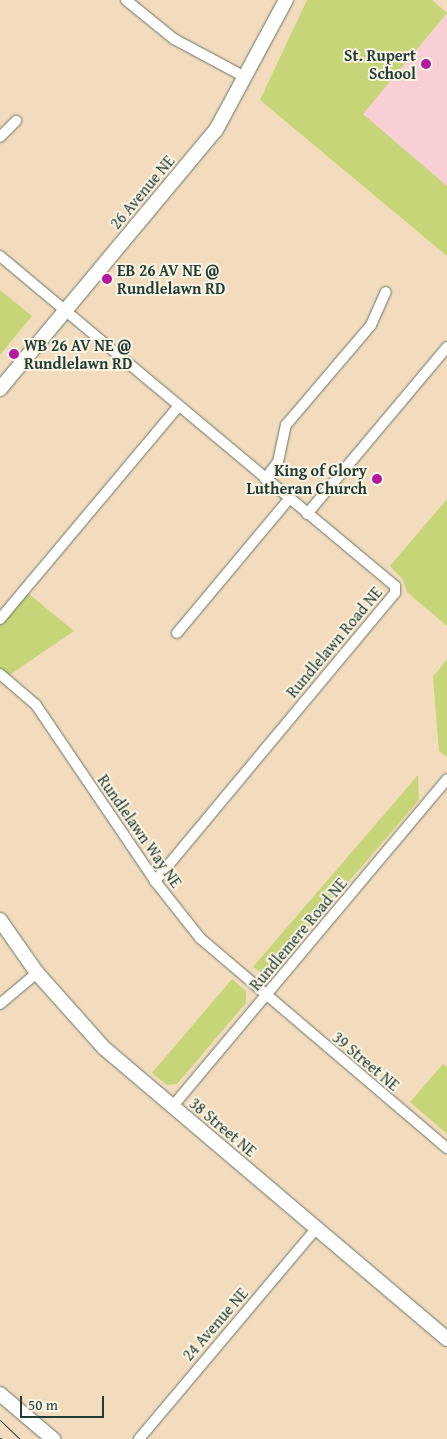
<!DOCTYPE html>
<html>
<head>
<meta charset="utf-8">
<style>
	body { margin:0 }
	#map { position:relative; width:447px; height:1439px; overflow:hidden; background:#f3dcbe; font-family:"Gentium Book Plus",serif }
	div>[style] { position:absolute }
	.built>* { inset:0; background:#f7cfd4 }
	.green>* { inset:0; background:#c5d577 }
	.roads { filter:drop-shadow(0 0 1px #697564) drop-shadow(0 0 1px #697564) }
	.street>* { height:10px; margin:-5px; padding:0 5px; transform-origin:5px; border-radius:5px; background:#fff }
	.secondary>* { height:14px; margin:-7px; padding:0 7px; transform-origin:7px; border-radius:7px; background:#fff }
	.tram>* { height:1px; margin:-0.5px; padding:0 0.5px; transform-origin:0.5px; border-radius:0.5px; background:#1f3d34 }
	.dots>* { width:14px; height:14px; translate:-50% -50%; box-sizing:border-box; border:2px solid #fcf5e5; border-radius:50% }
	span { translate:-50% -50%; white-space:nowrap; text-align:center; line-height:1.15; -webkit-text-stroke:4px #fcf5e5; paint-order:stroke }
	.poi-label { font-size:16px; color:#1f3d34; font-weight:700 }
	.right { translate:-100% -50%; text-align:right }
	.left { translate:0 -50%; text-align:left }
	.street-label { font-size:16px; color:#1f3d34 }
	.scale { position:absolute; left:20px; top:1396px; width:84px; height:22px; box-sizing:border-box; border:2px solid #1f3d34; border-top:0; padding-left:6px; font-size:15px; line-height:18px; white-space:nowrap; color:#1f3d34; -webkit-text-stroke:4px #fcf5e5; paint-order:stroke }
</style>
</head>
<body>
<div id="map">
	<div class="built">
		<div style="clip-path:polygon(447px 15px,447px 186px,362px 114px)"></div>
	</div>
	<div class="green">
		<div style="clip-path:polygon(307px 0,432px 0,447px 13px,363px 114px,447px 186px,447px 256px,260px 100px)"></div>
		<div style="clip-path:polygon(0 290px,32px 316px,0 355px)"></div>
		<div style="clip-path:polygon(447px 499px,447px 626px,407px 592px,403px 580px,390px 566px)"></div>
		<div style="clip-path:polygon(24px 590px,74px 631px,5px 678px,0 674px,0 619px)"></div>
		<div style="clip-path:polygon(447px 659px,447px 757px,439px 751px,433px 677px)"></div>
		<div style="clip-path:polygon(418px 775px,419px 800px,271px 972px,262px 973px,253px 967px)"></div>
		<div style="clip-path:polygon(232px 979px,246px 991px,246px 1003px,177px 1084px,167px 1085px,152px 1073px)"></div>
		<div style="clip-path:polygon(443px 1064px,447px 1067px,447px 1134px,410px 1102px)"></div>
	</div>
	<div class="roads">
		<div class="street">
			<div style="left:126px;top:0;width:62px;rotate:39.1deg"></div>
			<div style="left:174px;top:39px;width:81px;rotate:28.2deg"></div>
			<div style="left:0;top:137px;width:23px;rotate:-45deg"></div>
			<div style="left:0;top:256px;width:515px;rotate:39.88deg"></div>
			<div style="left:395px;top:586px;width:7px;rotate:90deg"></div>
			<div style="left:395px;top:593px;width:375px;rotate:129.8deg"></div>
			<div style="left:265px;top:479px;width:21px;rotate:-53deg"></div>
			<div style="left:278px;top:462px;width:38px;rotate:-78deg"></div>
			<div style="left:286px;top:425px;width:131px;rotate:-49.6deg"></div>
			<div style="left:371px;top:325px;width:36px;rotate:-66deg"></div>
			<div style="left:307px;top:514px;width:218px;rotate:-50deg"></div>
			<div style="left:0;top:619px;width:278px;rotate:-50deg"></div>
			<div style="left:177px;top:633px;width:175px;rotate:-50.1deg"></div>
			<div style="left:0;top:674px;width:48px;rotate:40.7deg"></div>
			<div style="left:36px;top:705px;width:212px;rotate:55.9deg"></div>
			<div style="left:155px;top:881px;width:73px;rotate:51.7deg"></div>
			<div style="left:200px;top:938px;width:324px;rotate:40.4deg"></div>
			<div style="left:0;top:1004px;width:48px;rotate:-40deg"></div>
			<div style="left:172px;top:1107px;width:428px;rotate:-50deg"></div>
			<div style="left:139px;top:1439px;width:275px;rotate:-49.9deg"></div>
		</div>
		<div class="secondary">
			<div style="left:0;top:389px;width:337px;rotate:-50.2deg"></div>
			<div style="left:216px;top:130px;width:148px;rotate:-61.7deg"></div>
			<div style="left:0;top:920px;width:65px;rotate:55.1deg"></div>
			<div style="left:37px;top:973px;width:101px;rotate:48.2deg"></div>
			<div style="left:104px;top:1048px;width:450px;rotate:40.3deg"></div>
			<div style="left:0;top:1394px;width:70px;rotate:40.3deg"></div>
		</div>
	</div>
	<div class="tram">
		<div style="left:0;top:1420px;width:28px;rotate:44deg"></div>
		<div style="left:0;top:1438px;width:2px;rotate:27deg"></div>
	</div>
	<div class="dots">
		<div style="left:426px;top:64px;background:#b5179e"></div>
		<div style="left:107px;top:279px;background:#b5179e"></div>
		<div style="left:14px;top:354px;background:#b5179e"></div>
		<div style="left:377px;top:479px;background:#b5179e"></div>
	</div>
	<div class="poi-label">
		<span class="right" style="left:416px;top:64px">St. Rupert<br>School</span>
		<span class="left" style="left:117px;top:279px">EB 26 AV NE @<br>Rundlelawn RD</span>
		<span class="left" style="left:24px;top:354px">WB 26 AV NE @<br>Rundlelawn RD</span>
		<span class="right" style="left:367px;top:479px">King of Glory<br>Lutheran Church</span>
	</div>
	<div class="street-label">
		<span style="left:142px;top:192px;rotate:-50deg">26 Avenue NE</span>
		<span style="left:334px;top:642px;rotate:-50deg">Rundlelawn Road NE</span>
		<span style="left:140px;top:831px;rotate:55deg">Rundlelawn Way NE</span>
		<span style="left:298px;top:934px;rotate:-50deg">Rundlemere Road NE</span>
		<span style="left:366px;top:1061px;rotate:40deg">39 Street NE</span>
		<span style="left:223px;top:1127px;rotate:40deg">38 Street NE</span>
		<span style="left:215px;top:1324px;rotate:-49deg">24 Avenue NE</span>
	</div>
	<div class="scale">50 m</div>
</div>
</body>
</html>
